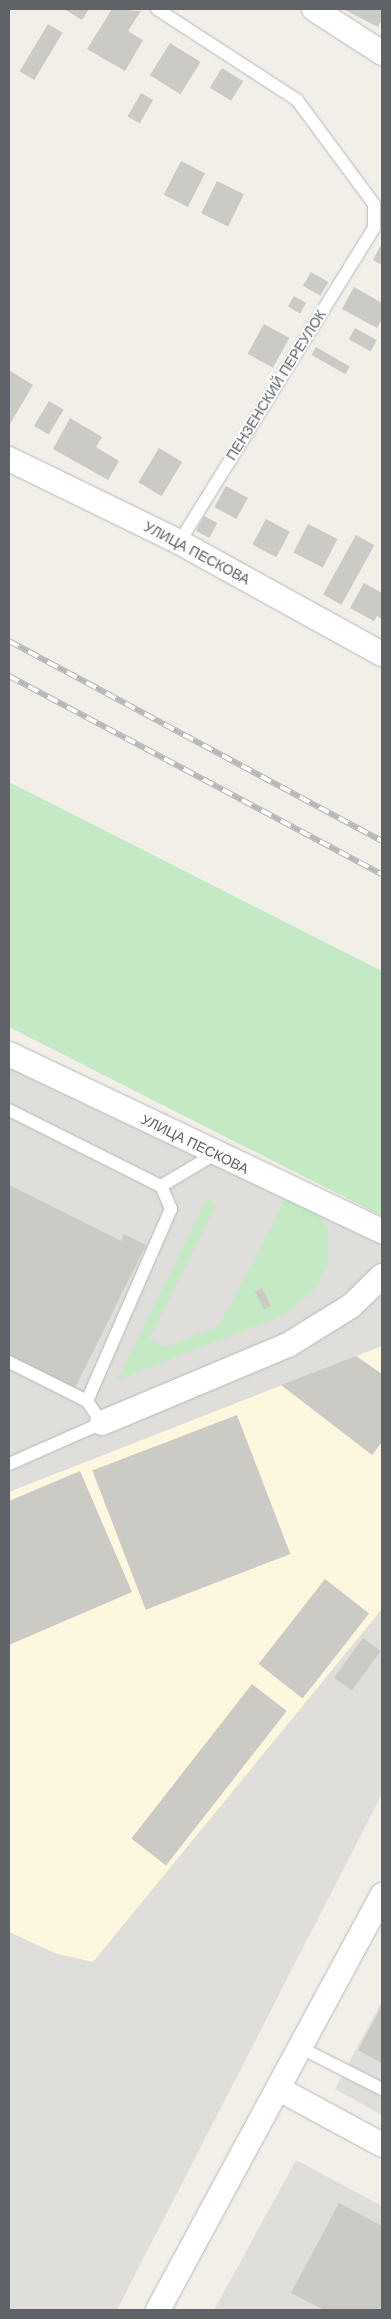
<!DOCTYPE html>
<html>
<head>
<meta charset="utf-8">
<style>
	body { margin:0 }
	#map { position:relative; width:391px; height:2319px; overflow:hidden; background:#f1efe8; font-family:"DM Sans",sans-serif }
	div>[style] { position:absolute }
	.commercial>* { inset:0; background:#fef7e0 }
	.industrial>* { inset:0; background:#e0deda }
	.green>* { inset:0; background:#c5e8c5 }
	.building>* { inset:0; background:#cccac5; transform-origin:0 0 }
	.roads { filter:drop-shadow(0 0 1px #b5b8bc) drop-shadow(0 0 1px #b5b8bc) }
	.lane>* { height:12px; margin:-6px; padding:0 6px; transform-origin:6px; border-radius:6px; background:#fff }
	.street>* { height:24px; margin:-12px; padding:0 12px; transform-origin:12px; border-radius:12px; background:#fff }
	.rail>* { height:5.5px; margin-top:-2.75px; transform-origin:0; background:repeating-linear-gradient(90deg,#fff 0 11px,#b6b7b8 0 22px); box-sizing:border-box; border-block:1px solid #b6b7b8 }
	span { translate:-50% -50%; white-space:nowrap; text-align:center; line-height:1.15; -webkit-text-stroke:4px #fff; paint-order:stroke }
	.street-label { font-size:14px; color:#5f6368 }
	.frame { position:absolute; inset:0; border:10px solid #5f6368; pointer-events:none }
</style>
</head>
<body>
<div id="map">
	<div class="commercial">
		<div style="clip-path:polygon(382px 1346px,382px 1609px,93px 1962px,57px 1954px,9px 1932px,9px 1492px)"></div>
	</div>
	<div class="industrial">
		<div style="clip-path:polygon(9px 1068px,382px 1245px,382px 1346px,9px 1492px)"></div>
		<div style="clip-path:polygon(382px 1609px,382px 1794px,117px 2310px,9px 2310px,9px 1932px,57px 1954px,93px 1962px)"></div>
		<div style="clip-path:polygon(382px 2001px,382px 2115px,335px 2089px)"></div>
		<div style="clip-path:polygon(296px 2160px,382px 2206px,382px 2310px,214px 2310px)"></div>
	</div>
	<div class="green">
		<div style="clip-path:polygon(9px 782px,382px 971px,382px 1216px,9px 1027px)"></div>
		<div style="clip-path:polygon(294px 1197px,307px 1202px,328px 1228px,328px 1262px,316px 1289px,282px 1316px,117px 1380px,207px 1198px,216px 1205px,149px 1339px,165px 1347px,219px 1326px,283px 1202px)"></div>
	</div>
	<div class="building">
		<div style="clip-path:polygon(64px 9px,89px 9px,82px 20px)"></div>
		<div style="clip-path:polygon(112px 9px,141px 11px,128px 31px,143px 40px,125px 71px,87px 49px)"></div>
		<div style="clip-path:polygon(343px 9px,382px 9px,382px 19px,378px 27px)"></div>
		<div style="left:48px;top:24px;width:17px;height:55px;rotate:31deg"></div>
		<div style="left:170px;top:43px;width:36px;height:38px;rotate:32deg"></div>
		<div style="left:222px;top:68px;width:25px;height:23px;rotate:32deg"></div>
		<div style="left:141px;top:93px;width:14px;height:27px;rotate:30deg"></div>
		<div style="left:181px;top:161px;width:27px;height:38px;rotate:27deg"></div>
		<div style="left:217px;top:181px;width:30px;height:36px;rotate:26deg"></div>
		<div style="clip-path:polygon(382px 243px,382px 265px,373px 260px)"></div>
		<div style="left:311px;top:272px;width:20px;height:16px;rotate:30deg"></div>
		<div style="clip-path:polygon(354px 287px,382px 303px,382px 319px,377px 328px,342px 309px)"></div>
		<div style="left:294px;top:296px;width:14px;height:12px;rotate:30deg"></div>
		<div style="left:264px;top:324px;width:29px;height:34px;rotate:29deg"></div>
		<div style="left:355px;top:328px;width:25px;height:13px;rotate:29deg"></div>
		<div style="left:316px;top:347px;width:39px;height:9px;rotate:30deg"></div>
		<div style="clip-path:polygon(9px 370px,33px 385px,10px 424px,9px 423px)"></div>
		<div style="left:49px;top:401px;width:17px;height:29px;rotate:31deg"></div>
		<div style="clip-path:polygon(70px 418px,102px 437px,96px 447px,119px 461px,108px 480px,53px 449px)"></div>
		<div style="left:159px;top:448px;width:27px;height:40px;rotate:31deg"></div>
		<div style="left:226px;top:486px;width:25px;height:24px;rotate:29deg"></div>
		<div style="left:204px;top:516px;width:15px;height:17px;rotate:28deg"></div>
		<div style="left:266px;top:519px;width:27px;height:29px;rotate:28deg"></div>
		<div style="left:308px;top:524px;width:33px;height:32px;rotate:27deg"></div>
		<div style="left:356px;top:535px;width:21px;height:68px;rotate:29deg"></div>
		<div style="clip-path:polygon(364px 583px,382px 593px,382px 619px,377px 616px,374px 621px,350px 608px)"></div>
		<div style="clip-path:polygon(9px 1185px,121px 1241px,124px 1234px,146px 1245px,75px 1388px,9px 1355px)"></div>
		<div style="left:262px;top:1288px;width:20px;height:8px;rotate:63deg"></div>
		<div style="clip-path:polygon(356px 1356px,382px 1374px,382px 1442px,372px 1455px,281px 1385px)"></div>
		<div style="left:237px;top:1415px;width:149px;height:155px;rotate:69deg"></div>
		<div style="clip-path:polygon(80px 1471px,132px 1592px,9px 1645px,9px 1501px)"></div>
		<div style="left:325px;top:1579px;width:56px;height:108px;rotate:38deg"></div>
		<div style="left:363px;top:1638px;width:22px;height:49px;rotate:36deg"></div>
		<div style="left:252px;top:1684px;width:44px;height:196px;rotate:38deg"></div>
		<div style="clip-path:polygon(382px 2005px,382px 2063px,358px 2050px)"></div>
		<div style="clip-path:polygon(339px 2203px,382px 2226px,382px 2310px,324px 2310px,291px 2293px)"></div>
	</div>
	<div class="roads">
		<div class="lane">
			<div style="left:157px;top:9px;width:167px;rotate:33deg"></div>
			<div style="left:297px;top:100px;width:129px;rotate:53.5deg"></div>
			<div style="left:374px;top:204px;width:24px;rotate:90deg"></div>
			<div style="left:374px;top:228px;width:370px;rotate:121.8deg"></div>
			<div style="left:9px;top:1110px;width:170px;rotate:26.6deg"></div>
			<div style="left:161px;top:1186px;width:63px;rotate:-30.7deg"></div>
			<div style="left:9px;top:1362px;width:87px;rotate:26.6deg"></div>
			<div style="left:87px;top:1401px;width:27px;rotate:56deg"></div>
			<div style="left:102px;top:1423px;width:102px;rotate:156.2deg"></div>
			<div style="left:87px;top:1401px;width:210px;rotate:-66.4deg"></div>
			<div style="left:171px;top:1209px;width:25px;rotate:-113deg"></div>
			<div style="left:301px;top:2048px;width:91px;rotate:26.8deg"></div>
		</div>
		<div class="street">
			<div style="left:314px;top:9px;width:81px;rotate:32.9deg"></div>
			<div style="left:9px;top:459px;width:189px;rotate:26deg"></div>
			<div style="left:179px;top:542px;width:232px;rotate:28.9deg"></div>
			<div style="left:9px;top:1054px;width:413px;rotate:25.4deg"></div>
			<div style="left:102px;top:1423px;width:202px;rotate:-22.8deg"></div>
			<div style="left:288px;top:1345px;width:74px;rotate:-31.8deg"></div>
			<div style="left:351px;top:1306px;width:43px;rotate:-44.1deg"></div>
			<div style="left:279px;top:2089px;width:117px;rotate:28.5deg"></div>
			<div style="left:158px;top:2310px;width:472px;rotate:-61.6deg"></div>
		</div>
	</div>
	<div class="rail">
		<div style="left:9px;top:641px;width:423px;rotate:28.2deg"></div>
		<div style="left:9px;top:676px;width:422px;rotate:28deg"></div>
	</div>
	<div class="street-label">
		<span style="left:276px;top:385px;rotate:-58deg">ПЕНЗЕНСКИЙ ПЕРЕУЛОК</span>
		<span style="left:197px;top:553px;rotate:28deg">УЛИЦА ПЕСКОВА</span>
		<span style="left:195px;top:1144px;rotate:26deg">УЛИЦА ПЕСКОВА</span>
	</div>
	<div class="frame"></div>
</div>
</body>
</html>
